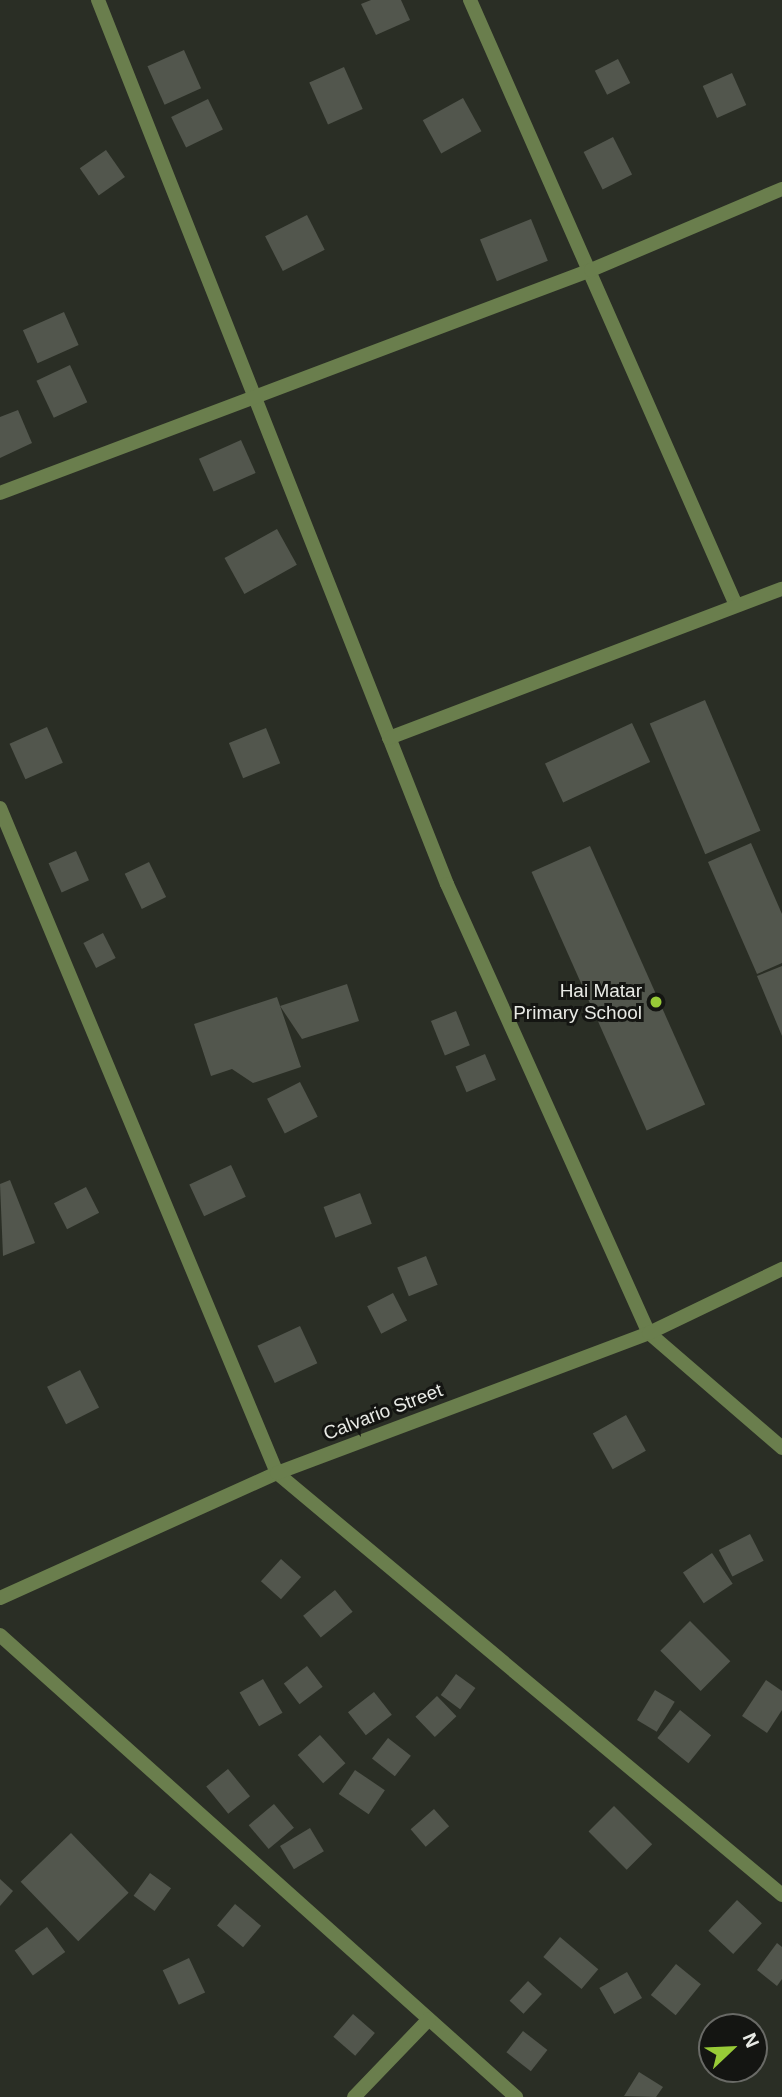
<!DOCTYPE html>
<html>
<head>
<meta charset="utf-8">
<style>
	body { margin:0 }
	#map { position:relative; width:782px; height:2097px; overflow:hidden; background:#2a2e25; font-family:Helvetica,sans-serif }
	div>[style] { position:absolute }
	.building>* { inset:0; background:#52564d; transform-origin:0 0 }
	.street>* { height:14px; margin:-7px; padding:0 7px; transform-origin:7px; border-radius:7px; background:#6a7e4d }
	.dots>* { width:19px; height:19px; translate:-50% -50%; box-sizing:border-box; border:4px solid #141512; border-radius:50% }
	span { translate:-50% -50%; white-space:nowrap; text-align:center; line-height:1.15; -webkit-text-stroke:6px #141512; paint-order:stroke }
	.poi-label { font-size:19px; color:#e8eae5 }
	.right { translate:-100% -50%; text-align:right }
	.street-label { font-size:19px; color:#e8eae5 }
	.north { position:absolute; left:698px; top:2013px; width:70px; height:70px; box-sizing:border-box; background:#141512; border:2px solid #696a66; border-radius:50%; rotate:67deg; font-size:19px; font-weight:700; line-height:28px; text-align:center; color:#e8eae5 }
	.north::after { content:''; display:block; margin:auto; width:24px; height:32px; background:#98cb37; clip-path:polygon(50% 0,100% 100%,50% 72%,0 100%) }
</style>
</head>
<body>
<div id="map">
	<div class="building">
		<div style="clip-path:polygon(371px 0,401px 0,410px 20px,376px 35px,361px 4px)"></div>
		<div style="left:184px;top:50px;width:42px;height:40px;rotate:66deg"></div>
		<div style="left:618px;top:59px;width:27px;height:26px;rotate:63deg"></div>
		<div style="left:344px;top:67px;width:46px;height:38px;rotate:66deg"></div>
		<div style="left:732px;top:73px;width:35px;height:32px;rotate:66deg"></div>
		<div style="left:463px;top:98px;width:38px;height:46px;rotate:61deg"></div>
		<div style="left:208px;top:99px;width:34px;height:41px;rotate:64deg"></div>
		<div style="left:613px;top:137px;width:42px;height:33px;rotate:63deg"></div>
		<div style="left:106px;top:150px;width:33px;height:32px;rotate:55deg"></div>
		<div style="left:307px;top:215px;width:39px;height:47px;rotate:63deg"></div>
		<div style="left:531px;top:219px;width:45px;height:55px;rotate:68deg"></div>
		<div style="left:64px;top:312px;width:36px;height:45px;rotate:66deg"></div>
		<div style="left:70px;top:365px;width:41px;height:37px;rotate:65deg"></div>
		<div style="clip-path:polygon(18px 410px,32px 443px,0 458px,0 417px)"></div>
		<div style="left:241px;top:440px;width:36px;height:46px;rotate:66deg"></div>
		<div style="left:277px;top:529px;width:41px;height:60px;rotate:61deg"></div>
		<div style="left:705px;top:700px;width:142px;height:60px;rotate:67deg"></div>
		<div style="left:632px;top:723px;width:43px;height:96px;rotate:65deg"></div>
		<div style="left:47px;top:727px;width:39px;height:41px;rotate:66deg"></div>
		<div style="left:266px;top:728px;width:38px;height:40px;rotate:68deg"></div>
		<div style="clip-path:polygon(751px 843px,782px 914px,782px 963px,757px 974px,708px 862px)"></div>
		<div style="left:590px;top:846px;width:283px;height:64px;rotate:66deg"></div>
		<div style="left:76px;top:851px;width:32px;height:30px;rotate:66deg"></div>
		<div style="left:149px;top:862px;width:39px;height:27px;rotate:64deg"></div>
		<div style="left:103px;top:933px;width:28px;height:22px;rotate:63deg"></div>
		<div style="clip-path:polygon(782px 966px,782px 1036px,757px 976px)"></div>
		<div style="clip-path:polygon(347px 984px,359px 1021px,302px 1039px,280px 1006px)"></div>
		<div style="clip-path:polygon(277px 997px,301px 1067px,253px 1083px,232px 1069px,211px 1076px,194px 1024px)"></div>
		<div style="left:456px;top:1011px;width:37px;height:27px;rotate:68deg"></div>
		<div style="left:485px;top:1054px;width:28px;height:32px;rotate:67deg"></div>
		<div style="left:300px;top:1082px;width:39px;height:37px;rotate:63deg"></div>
		<div style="left:231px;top:1165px;width:35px;height:46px;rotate:65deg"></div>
		<div style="clip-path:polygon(10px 1180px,35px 1243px,3px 1256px,0 1184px)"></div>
		<div style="left:86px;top:1187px;width:29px;height:36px;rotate:63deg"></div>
		<div style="left:360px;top:1193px;width:33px;height:39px;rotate:69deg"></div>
		<div style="left:426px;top:1256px;width:31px;height:31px;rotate:68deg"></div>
		<div style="left:393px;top:1293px;width:31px;height:29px;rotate:63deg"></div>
		<div style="left:300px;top:1326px;width:41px;height:47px;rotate:65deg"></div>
		<div style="left:80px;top:1370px;width:42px;height:37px;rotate:63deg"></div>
		<div style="left:626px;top:1415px;width:41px;height:38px;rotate:61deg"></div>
		<div style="left:750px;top:1534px;width:30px;height:35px;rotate:63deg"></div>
		<div style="left:712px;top:1553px;width:37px;height:35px;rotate:56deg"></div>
		<div style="left:281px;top:1559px;width:27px;height:30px;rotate:42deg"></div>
		<div style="left:335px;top:1590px;width:28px;height:41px;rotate:51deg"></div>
		<div style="left:690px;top:1621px;width:57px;height:42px;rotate:45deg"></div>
		<div style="left:307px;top:1666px;width:26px;height:29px;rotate:53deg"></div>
		<div style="left:456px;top:1674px;width:24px;height:26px;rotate:36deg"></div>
		<div style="left:263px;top:1679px;width:39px;height:27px;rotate:60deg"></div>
		<div style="clip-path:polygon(766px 1680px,782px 1691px,782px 1710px,767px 1733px,742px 1716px)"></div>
		<div style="left:655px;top:1690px;width:23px;height:35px;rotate:31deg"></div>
		<div style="left:374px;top:1692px;width:29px;height:33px;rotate:52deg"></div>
		<div style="left:437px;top:1696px;width:28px;height:30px;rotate:46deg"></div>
		<div style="left:680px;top:1710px;width:40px;height:36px;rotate:39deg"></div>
		<div style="left:320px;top:1735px;width:38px;height:30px;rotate:48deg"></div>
		<div style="left:388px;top:1738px;width:29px;height:26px;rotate:38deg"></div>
		<div style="left:228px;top:1769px;width:35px;height:28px;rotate:51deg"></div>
		<div style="left:355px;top:1770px;width:36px;height:29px;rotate:34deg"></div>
		<div style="left:274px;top:1804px;width:31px;height:33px;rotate:50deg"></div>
		<div style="left:614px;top:1806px;width:54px;height:36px;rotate:45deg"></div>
		<div style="left:434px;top:1809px;width:23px;height:31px;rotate:49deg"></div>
		<div style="left:310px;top:1828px;width:27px;height:35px;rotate:59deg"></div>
		<div style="left:71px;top:1833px;width:83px;height:70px;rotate:46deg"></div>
		<div style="left:150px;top:1873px;width:26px;height:28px;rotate:36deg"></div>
		<div style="clip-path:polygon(0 1879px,13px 1891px,0 1906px)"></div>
		<div style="left:737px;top:1900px;width:34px;height:42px;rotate:43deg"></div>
		<div style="left:235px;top:1904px;width:34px;height:28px;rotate:40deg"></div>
		<div style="left:47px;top:1927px;width:31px;height:40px;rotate:54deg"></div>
		<div style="left:560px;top:1937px;width:50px;height:26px;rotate:40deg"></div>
		<div style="clip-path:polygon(777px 1943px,782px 1947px,782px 1979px,777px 1986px,757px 1970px)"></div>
		<div style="left:189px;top:1958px;width:38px;height:29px;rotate:65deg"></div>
		<div style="left:676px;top:1964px;width:32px;height:40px;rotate:39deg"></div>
		<div style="left:627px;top:1972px;width:30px;height:32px;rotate:60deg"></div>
		<div style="left:528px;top:1981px;width:19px;height:27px;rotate:43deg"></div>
		<div style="left:353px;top:2014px;width:29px;height:30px;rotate:41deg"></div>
		<div style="left:523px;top:2031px;width:31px;height:27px;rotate:38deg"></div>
		<div style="clip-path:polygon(639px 2072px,663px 2087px,656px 2097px,624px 2096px)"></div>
	</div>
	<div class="street">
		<div style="left:98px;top:0;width:950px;rotate:68.46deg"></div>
		<div style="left:447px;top:884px;width:492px;rotate:65.8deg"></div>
		<div style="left:649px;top:1333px;width:176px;rotate:40.8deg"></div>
		<div style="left:470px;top:0;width:661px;rotate:66.27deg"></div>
		<div style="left:0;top:493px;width:632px;rotate:-20.67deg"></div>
		<div style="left:591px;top:270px;width:207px;rotate:-23deg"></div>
		<div style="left:389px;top:738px;width:420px;rotate:-20.8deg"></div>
		<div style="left:0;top:808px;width:720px;rotate:67.39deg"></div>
		<div style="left:277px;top:1473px;width:658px;rotate:39.88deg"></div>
		<div style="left:0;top:1598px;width:304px;rotate:-24.3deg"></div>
		<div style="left:277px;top:1473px;width:397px;rotate:-20.6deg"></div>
		<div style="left:649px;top:1333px;width:148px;rotate:-25.7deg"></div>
		<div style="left:0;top:1635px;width:693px;rotate:41.84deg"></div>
		<div style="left:354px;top:2097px;width:108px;rotate:-46.1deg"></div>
	</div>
	<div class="dots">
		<div style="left:656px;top:1002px;background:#98cb37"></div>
	</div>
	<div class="poi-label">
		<span class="right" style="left:642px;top:1002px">Hai Matar<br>Primary School</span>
	</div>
	<div class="street-label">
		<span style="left:383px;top:1412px;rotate:-21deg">Calvario Street</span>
	</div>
	<div class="north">N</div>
</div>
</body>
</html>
